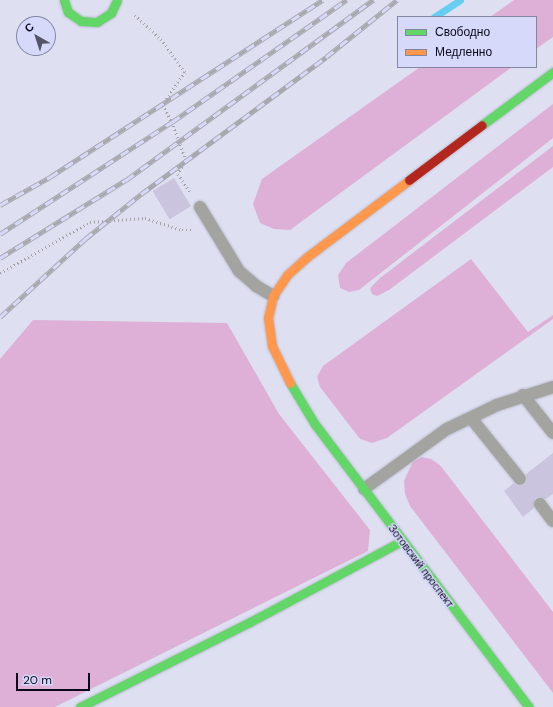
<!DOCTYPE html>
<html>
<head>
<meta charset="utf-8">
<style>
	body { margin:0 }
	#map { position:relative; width:553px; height:707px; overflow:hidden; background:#dee0f2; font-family:"DM Sans",sans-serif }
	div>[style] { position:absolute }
	.green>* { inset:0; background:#dfb0d7 }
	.stream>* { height:7px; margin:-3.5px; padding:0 3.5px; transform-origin:3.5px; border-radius:3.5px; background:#66cff1 }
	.building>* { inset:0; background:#cac4de; transform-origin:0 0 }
	.path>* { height:2.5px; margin-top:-1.25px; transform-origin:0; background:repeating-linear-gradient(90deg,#a2a1a3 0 1px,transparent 0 4px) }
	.roads { filter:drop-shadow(0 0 1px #b9bbca) drop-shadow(0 0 1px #b9bbca) }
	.lane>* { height:12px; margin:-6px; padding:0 6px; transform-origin:6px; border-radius:6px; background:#a3a39f }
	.fast>* { height:9px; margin:-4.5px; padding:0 4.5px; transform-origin:4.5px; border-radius:4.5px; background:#63d668 }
	.slow>* { height:9px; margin:-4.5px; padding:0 4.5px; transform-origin:4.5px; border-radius:4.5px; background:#ff974d }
	.jam>* { height:9px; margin:-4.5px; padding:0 4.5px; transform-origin:4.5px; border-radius:4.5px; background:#b3261e }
	.rail>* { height:4.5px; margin-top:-2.25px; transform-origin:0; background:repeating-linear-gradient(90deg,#d6d9fa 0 9px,#a8a9af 0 18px); box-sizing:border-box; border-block:1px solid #a8a9af }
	span { translate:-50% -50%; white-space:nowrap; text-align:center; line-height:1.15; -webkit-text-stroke:3px #d6d9fa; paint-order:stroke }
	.street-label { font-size:11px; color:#0a091c }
	.legend { position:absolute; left:397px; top:16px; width:140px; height:52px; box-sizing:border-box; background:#d6d9fa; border:1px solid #8486a1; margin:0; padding:5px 7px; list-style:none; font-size:12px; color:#0a091c }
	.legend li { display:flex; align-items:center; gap:8px; height:20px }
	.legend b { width:20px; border:1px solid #8486a1 }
	.north { position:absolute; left:16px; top:16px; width:40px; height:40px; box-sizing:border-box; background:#d6d9fa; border:1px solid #8486a1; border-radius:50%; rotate:321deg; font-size:11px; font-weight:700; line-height:16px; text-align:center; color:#0a091c }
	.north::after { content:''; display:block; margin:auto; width:14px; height:18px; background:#545467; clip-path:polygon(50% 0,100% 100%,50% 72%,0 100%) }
	.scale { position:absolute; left:16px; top:673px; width:74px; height:18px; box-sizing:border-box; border:2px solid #0a091c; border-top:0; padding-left:5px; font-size:12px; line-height:14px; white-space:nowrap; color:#0a091c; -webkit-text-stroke:3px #d6d9fa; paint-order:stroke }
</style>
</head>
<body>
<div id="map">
	<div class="green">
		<div style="clip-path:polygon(514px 0,553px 0,553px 37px,536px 49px,536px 17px,490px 17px)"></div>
		<div style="clip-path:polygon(420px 67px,512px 67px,290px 230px,274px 229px,260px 223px,253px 204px,262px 179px)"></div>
		<div style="clip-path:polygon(553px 104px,553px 138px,359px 290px,349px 292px,340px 288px,338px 275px,346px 263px)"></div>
		<div style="clip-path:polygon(553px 146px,553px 167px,389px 290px,377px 296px,372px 294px,370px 288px,380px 278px)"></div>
		<div style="clip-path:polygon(471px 259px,528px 332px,553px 315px,553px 319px,387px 438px,372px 443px,360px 439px,320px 387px,317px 377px,323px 366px)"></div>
		<div style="clip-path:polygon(33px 320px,227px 323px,279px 414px,370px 530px,368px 551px,55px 707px,0 707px,0 359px)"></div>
		<div style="clip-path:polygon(422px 457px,431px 459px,440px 465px,553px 612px,553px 693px,410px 506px,405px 494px,404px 481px,413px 461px)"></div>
	</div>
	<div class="stream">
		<div style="left:434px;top:17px;width:31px;rotate:-33deg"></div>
	</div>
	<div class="building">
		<div style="left:174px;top:178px;width:33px;height:25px;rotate:59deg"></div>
		<div style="clip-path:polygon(553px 453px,553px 494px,546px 499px,539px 497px,535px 498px,534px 508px,523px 517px,504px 491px,514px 483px,518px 486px,524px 485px,527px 481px,526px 474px)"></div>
	</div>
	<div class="path">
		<div style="left:135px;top:15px;width:35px;rotate:43deg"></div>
		<div style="left:161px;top:39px;width:41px;rotate:54deg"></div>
		<div style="left:185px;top:72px;width:40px;rotate:124deg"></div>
		<div style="left:163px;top:105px;width:19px;rotate:62deg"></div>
		<div style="left:172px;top:122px;width:40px;rotate:69.8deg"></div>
		<div style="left:186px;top:160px;width:16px;rotate:120deg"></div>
		<div style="left:178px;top:174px;width:22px;rotate:56deg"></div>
		<div style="left:0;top:273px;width:103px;rotate:-29.5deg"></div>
		<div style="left:90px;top:222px;width:55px;rotate:-4.2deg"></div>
		<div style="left:145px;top:218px;width:39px;rotate:18deg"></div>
		<div style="left:182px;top:230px;width:10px"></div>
	</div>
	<div class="roads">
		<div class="lane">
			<div style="left:200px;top:207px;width:75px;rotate:58.6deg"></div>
			<div style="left:239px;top:271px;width:23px;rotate:41deg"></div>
			<div style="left:256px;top:286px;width:20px;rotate:30deg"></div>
			<div style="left:523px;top:395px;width:48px;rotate:51.7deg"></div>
			<div style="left:471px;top:418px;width:78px;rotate:51.2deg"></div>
			<div style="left:364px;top:489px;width:102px;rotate:-35.9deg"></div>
			<div style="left:447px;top:429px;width:55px;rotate:-25.6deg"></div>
			<div style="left:497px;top:405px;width:59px;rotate:-17.8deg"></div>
			<div style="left:540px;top:504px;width:21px;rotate:53deg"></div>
		</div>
		<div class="fast">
			<div style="left:64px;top:0;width:13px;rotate:72deg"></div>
			<div style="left:68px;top:12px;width:16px;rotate:35deg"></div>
			<div style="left:81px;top:21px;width:16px;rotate:4deg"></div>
			<div style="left:97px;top:22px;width:17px;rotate:-33deg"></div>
			<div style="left:111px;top:13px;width:14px;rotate:-65deg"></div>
			<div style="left:482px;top:125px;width:89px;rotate:-36.7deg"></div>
			<div style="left:290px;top:383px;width:47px;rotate:59deg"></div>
			<div style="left:314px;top:423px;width:356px;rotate:52.9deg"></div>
			<div style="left:80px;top:707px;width:190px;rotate:-26.6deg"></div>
			<div style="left:250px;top:622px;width:172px;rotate:-28.1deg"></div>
		</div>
		<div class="slow">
			<div style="left:290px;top:383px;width:41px;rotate:-115.9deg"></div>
			<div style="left:272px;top:346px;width:28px;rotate:-98deg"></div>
			<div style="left:268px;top:318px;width:23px;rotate:-77deg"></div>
			<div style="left:273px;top:296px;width:25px;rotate:-56deg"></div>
			<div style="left:287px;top:275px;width:27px;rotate:-42deg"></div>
			<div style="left:307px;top:257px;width:128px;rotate:-37deg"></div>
		</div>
		<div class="jam">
			<div style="left:409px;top:180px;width:91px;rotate:-37deg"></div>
		</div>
	</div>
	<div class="rail">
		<div style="left:0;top:205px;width:57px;rotate:-29.2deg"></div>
		<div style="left:50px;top:177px;width:325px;rotate:-33deg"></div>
		<div style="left:0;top:234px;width:205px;rotate:-33.1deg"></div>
		<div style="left:172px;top:122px;width:213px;rotate:-35deg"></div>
		<div style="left:0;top:258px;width:148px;rotate:-31.8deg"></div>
		<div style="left:126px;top:180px;width:306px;rotate:-36.1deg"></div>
		<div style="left:0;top:317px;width:115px;rotate:-42.5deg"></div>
		<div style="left:85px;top:239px;width:72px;rotate:-38.8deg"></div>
		<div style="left:141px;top:194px;width:230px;rotate:-36.5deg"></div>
		<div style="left:326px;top:57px;width:91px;rotate:-38.8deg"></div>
	</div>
	<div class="street-label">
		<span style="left:421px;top:566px;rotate:53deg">Зотовский проспект</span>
	</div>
	<ul class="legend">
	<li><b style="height:5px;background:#63d668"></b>Свободно</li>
	<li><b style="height:5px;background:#ff974d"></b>Медленно</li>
	</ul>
	<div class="north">С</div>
	<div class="scale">20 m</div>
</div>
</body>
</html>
